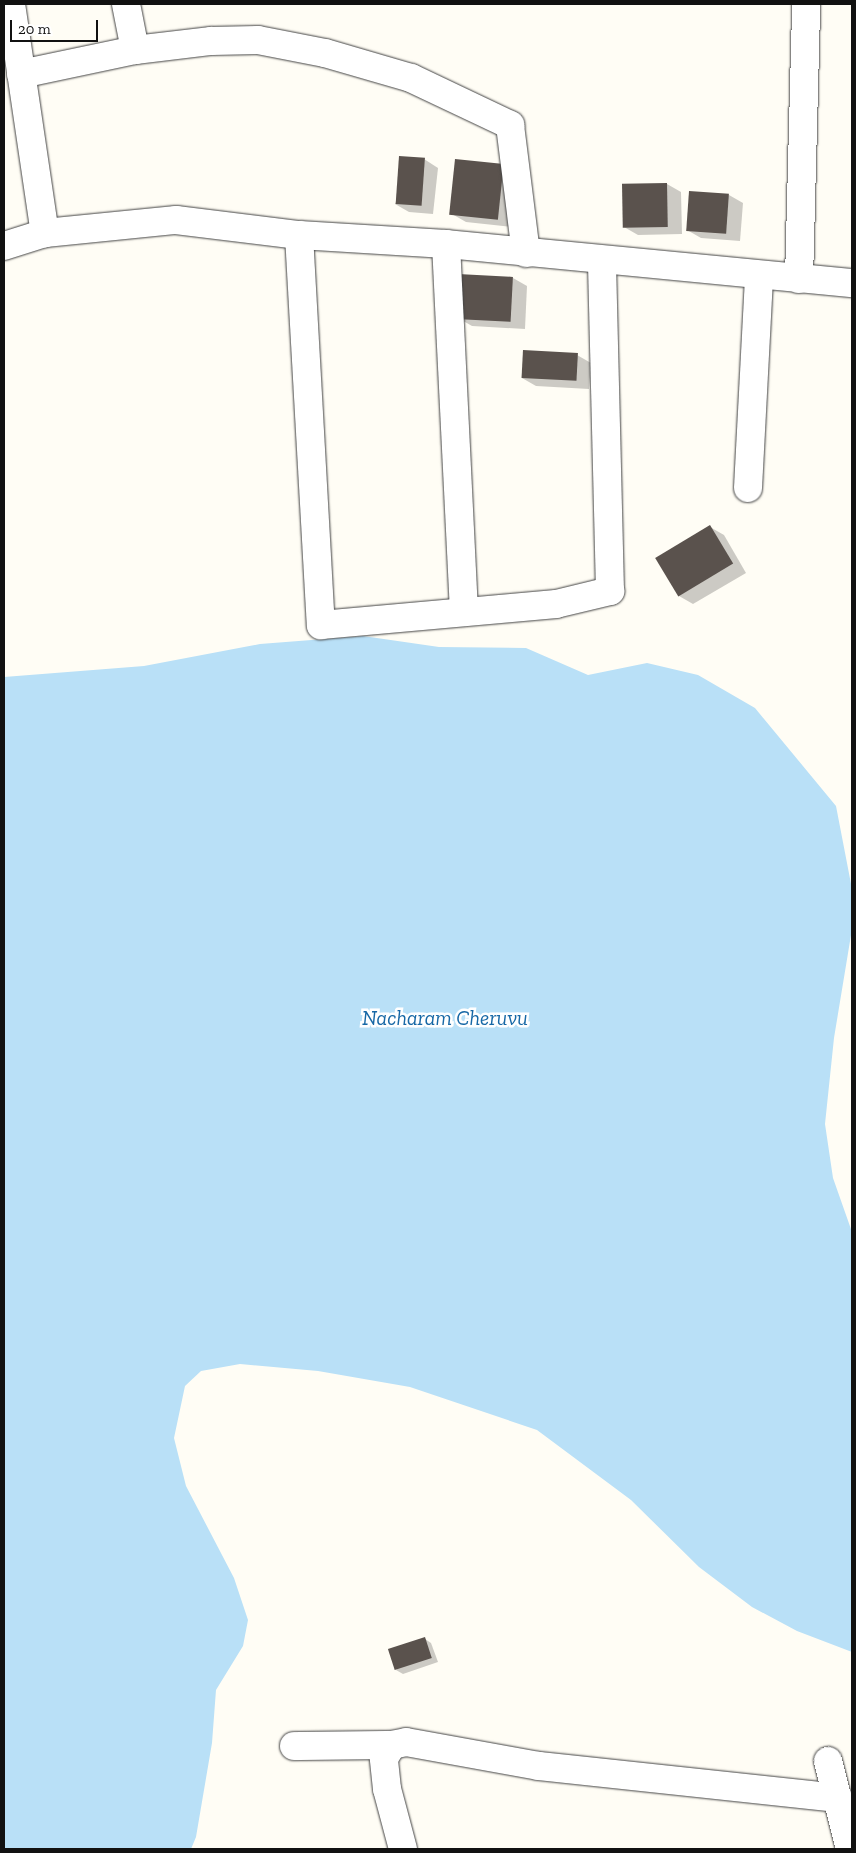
<!DOCTYPE html>
<html>
<head>
<meta charset="utf-8">
<style>
	body { margin:0 }
	#map { position:relative; width:856px; height:1853px; overflow:hidden; background:#fffdf5; font-family:"Zilla Slab",serif }
	div>[style] { position:absolute }
	.water>* { inset:0; background:#b9e0f7 }
	.shadow>* { inset:0; background:#0003 }
	.building>* { inset:0; background:#5a524d; transform-origin:0 0 }
	.roads { filter:drop-shadow(0 0 1px #444) drop-shadow(0 0 1px #444) }
	.minor>* { height:28px; margin:-14px; padding:0 14px; transform-origin:14px; border-radius:14px; background:#fff }
	span { translate:-50% -50%; white-space:nowrap; text-align:center; line-height:1.15; -webkit-text-stroke:5px #fff; paint-order:stroke }
	.water-label { font-size:21px; color:#1768a6; font-style:italic }
	.frame { position:absolute; inset:0; border:5px solid #111; pointer-events:none }
	.scale { position:absolute; left:10px; top:20px; width:88px; height:22px; box-sizing:border-box; border:2px solid #111; border-top:0; padding-left:6px; font-size:15px; line-height:18px; white-space:nowrap; color:#111; -webkit-text-stroke:4px #fff; paint-order:stroke }
</style>
</head>
<body>
<div id="map">
	<div class="water">
		<div style="clip-path:polygon(363px 636px,439px 647px,526px 648px,588px 675px,647px 663px,698px 675px,755px 708px,836px 806px,852px 889px,852px 929px,834px 1038px,825px 1124px,833px 1178px,852px 1232px,852px 1652px,797px 1631px,752px 1607px,699px 1567px,631px 1500px,537px 1430px,410px 1387px,318px 1371px,240px 1364px,201px 1371px,185px 1386px,174px 1438px,186px 1486px,234px 1578px,248px 1620px,243px 1646px,216px 1690px,212px 1743px,196px 1837px,191px 1849px,4px 1849px,4px 677px,144px 666px,260px 644px)"></div>
	</div>
	<div class="shadow">
		<div style="clip-path:polygon(424px 159px,438px 168px,433px 214px,409px 212px,395px 204px)"></div>
		<div style="clip-path:polygon(504px 165px,513px 227px,466px 222px,452px 214px)"></div>
		<div style="clip-path:polygon(667px 184px,681px 192px,682px 234px,638px 235px,624px 227px)"></div>
		<div style="clip-path:polygon(729px 195px,743px 203px,740px 241px,701px 238px,687px 230px)"></div>
		<div style="clip-path:polygon(513px 278px,527px 286px,525px 329px,472px 326px,458px 318px)"></div>
		<div style="clip-path:polygon(577px 355px,591px 363px,589px 389px,536px 386px,522px 378px)"></div>
		<div style="clip-path:polygon(710px 527px,724px 535px,746px 573px,693px 604px,679px 596px)"></div>
		<div style="clip-path:polygon(425px 1639px,431px 1643px,438px 1662px,403px 1674px,396px 1670px)"></div>
	</div>
	<div class="building">
		<div style="left:399px;top:156px;width:26px;height:48px;rotate:4deg"></div>
		<div style="left:455px;top:159px;width:49px;height:56px;rotate:6deg"></div>
		<div style="left:667px;top:183px;width:44px;height:45px;rotate:89deg"></div>
		<div style="left:689px;top:191px;width:40px;height:40px;rotate:4deg"></div>
		<div style="left:458px;top:274px;width:55px;height:45px;rotate:3deg"></div>
		<div style="left:523px;top:350px;width:55px;height:28px;rotate:3deg"></div>
		<div style="left:710px;top:525px;width:45px;height:64px;rotate:59deg"></div>
		<div style="left:425px;top:1637px;width:22px;height:39px;rotate:72deg"></div>
	</div>
	<div class="roads">
		<div class="minor">
			<div style="left:11px;top:4px;width:232px;rotate:81.6deg"></div>
			<div style="left:126px;top:4px;width:47px;rotate:78.9deg"></div>
			<div style="left:21px;top:74px;width:116px;rotate:-11.9deg"></div>
			<div style="left:135px;top:50px;width:77px;rotate:-6.8deg"></div>
			<div style="left:211px;top:41px;width:47px;rotate:-1.2deg"></div>
			<div style="left:258px;top:40px;width:68px;rotate:11deg"></div>
			<div style="left:325px;top:53px;width:90px;rotate:16.2deg"></div>
			<div style="left:411px;top:78px;width:110px;rotate:25.4deg"></div>
			<div style="left:510px;top:125px;width:129px;rotate:82.9deg"></div>
			<div style="left:299px;top:235px;width:391px;rotate:86.8deg"></div>
			<div style="left:321px;top:625px;width:236px;rotate:-5.1deg"></div>
			<div style="left:556px;top:604px;width:56px;rotate:-13.5deg"></div>
			<div style="left:610px;top:591px;width:330px;rotate:-91.4deg"></div>
			<div style="left:446px;top:244px;width:368px;rotate:87.2deg"></div>
			<div style="left:4px;top:246px;width:43px;rotate:-17.6deg"></div>
			<div style="left:45px;top:233px;width:132px;rotate:-5.7deg"></div>
			<div style="left:176px;top:220px;width:124px;rotate:7deg"></div>
			<div style="left:299px;top:235px;width:147px;rotate:3.5deg"></div>
			<div style="left:446px;top:244px;width:408px;rotate:5.5deg"></div>
			<div style="left:799px;top:279px;width:275px;rotate:-88.5deg"></div>
			<div style="left:748px;top:488px;width:213px;rotate:-87deg"></div>
			<div style="left:294px;top:1746px;width:98px;rotate:-0.6deg"></div>
			<div style="left:828px;top:1761px;width:91px;rotate:76deg"></div>
			<div style="left:403px;top:1849px;width:62px;rotate:-104.9deg"></div>
			<div style="left:387px;top:1789px;width:31px;rotate:-96deg"></div>
			<div style="left:384px;top:1758px;width:15px;rotate:-58deg"></div>
			<div style="left:392px;top:1745px;width:14px;rotate:-12deg"></div>
			<div style="left:406px;top:1742px;width:135px;rotate:10.2deg"></div>
			<div style="left:539px;top:1766px;width:301px;rotate:6.1deg"></div>
		</div>
	</div>
	<div class="water-label">
		<span style="left:445px;top:1018px">Nacharam Cheruvu</span>
	</div>
	<div class="frame"></div>
	<div class="scale">20 m</div>
</div>
</body>
</html>
